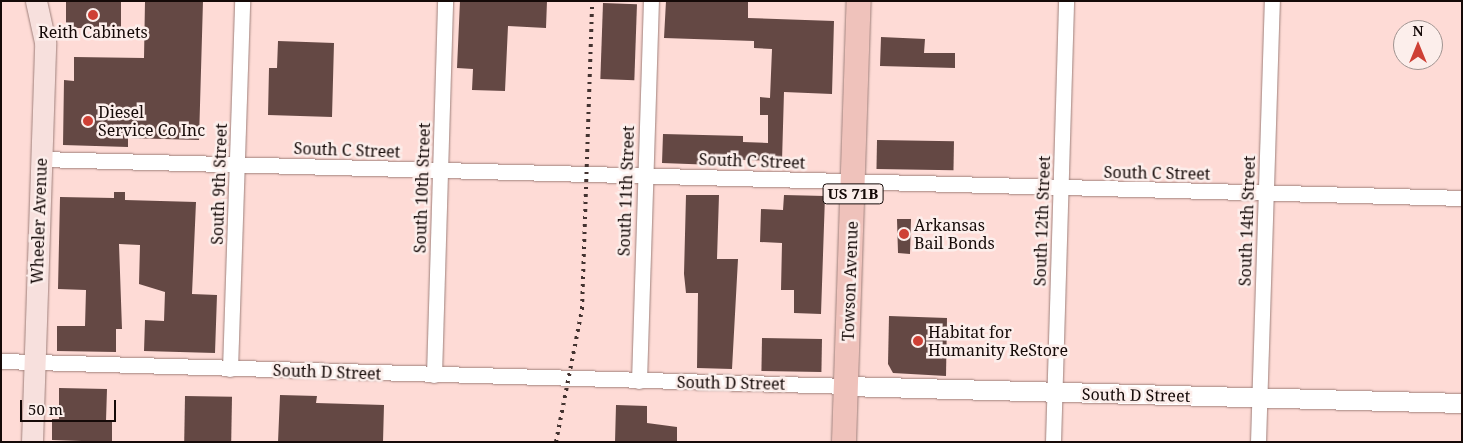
<!DOCTYPE html>
<html>
<head>
<meta charset="utf-8">
<style>
	body { margin:0 }
	#map { position:relative; width:1463px; height:443px; overflow:hidden; background:#fedbd6; font-family:"Noto Serif",serif }
	div>[style] { position:absolute }
	.building>* { inset:0; background:#644844; transform-origin:0 0 }
	.roads { filter:drop-shadow(0 0 1px #9f807b) drop-shadow(0 0 1px #9f807b) }
	.minor>* { height:15px; margin:-7.5px; padding:0 7.5px; transform-origin:7.5px; border-radius:7.5px; background:#fff }
	.tertiary>* { height:19px; margin:-9.5px; padding:0 9.5px; transform-origin:9.5px; border-radius:9.5px; background:#fff }
	.secondary>* { height:21px; margin:-10.5px; padding:0 10.5px; transform-origin:10.5px; border-radius:10.5px; background:#f7e0dd }
	.primary>* { height:24px; margin:-12px; padding:0 12px; transform-origin:12px; border-radius:12px; background:#efc2bb }
	.rail>* { height:4px; margin-top:-2px; transform-origin:0; background:repeating-linear-gradient(90deg,#433330 0 2.5px,transparent 0 7.5px) }
	.dots>* { width:14px; height:14px; translate:-50% -50%; box-sizing:border-box; border:2px solid #fceeeb; border-radius:50% }
	span { translate:-50% -50%; white-space:nowrap; text-align:center; line-height:1.15; -webkit-text-stroke:5px #fceeeb; paint-order:stroke }
	.shield-label span { padding:1px 4px; background:#fceeeb; border:1px solid; border-radius:4px; -webkit-text-stroke-width:0 }
	.shield-label { font-size:15px; color:#150a08; font-weight:700 }
	.poi-label { font-size:16px; color:#150a08 }
	.left { translate:0 -50%; text-align:left }
	.street-label { font-size:16px; color:#150a08 }
	.frame { position:absolute; inset:0; border:2px solid #150a08; pointer-events:none }
	.north { position:absolute; left:1393px; top:20px; width:50px; height:50px; box-sizing:border-box; background:#fceeeb; border:1px solid #a09390; border-radius:50%; rotate:0deg; font-size:14px; font-weight:700; line-height:20px; text-align:center; color:#150a08 }
	.north::after { content:''; display:block; margin:auto; width:18px; height:22px; background:#ce4035; clip-path:polygon(50% 0,100% 100%,50% 72%,0 100%) }
	.scale { position:absolute; left:20px; top:400px; width:96px; height:22px; box-sizing:border-box; border:2px solid #150a08; border-top:0; padding-left:6px; font-size:15px; line-height:18px; white-space:nowrap; color:#150a08; -webkit-text-stroke:4px #fceeeb; paint-order:stroke }
</style>
</head>
<body>
<div id="map">
	<div class="building">
		<div style="left:66px;top:1px;width:55px;height:27px"></div>
		<div style="clip-path:polygon(145px 1px,203px 1px,199px 140px,128px 138px,128px 147px,63px 145px,64px 80px,74px 81px,74px 57px,144px 58px)"></div>
		<div style="clip-path:polygon(460px 1px,547px 1px,546px 28px,508px 26px,505px 91px,472px 90px,473px 69px,457px 68px)"></div>
		<div style="clip-path:polygon(666px 1px,748px 1px,748px 18px,834px 21px,832px 94px,784px 92px,782px 161px,742px 160px,742px 166px,662px 163px,663px 134px,743px 136px,743px 142px,768px 143px,768px 115px,760px 115px,760px 97px,770px 98px,772px 49px,754px 48px,754px 41px,664px 38px)"></div>
		<div style="left:603px;top:3px;width:34px;height:76px;rotate:2deg"></div>
		<div style="clip-path:polygon(881px 37px,925px 39px,924px 53px,955px 53px,955px 68px,880px 66px)"></div>
		<div style="clip-path:polygon(278px 41px,334px 43px,332px 117px,268px 115px,269px 68px,277px 68px)"></div>
		<div style="left:877px;top:140px;width:77px;height:29px;rotate:1deg"></div>
		<div style="clip-path:polygon(114px 192px,125px 192px,125px 200px,196px 202px,192px 294px,217px 295px,215px 353px,144px 351px,145px 320px,164px 321px,165px 292px,139px 284px,140px 245px,119px 244px,122px 329px,116px 329px,116px 352px,57px 351px,57px 326px,85px 326px,86px 290px,58px 289px,60px 197px,114px 198px)"></div>
		<div style="clip-path:polygon(686px 195px,719px 195px,717px 259px,738px 259px,732px 369px,697px 368px,698px 293px,686px 293px,684px 274px)"></div>
		<div style="clip-path:polygon(784px 195px,825px 196px,821px 314px,794px 313px,794px 290px,781px 290px,782px 243px,760px 242px,761px 209px,783px 210px)"></div>
		<div style="clip-path:polygon(897px 219px,911px 219px,910px 254px,898px 253px)"></div>
		<div style="clip-path:polygon(889px 316px,947px 318px,946px 376px,893px 373px,888px 364px)"></div>
		<div style="left:762px;top:338px;width:60px;height:33px;rotate:1deg"></div>
		<div style="clip-path:polygon(59px 388px,107px 389px,106px 421px,112px 421px,112px 442px,52px 440px,52px 419px,59px 419px)"></div>
		<div style="clip-path:polygon(280px 395px,317px 396px,316px 403px,384px 405px,383px 442px,278px 442px)"></div>
		<div style="left:185px;top:396px;width:47px;height:46px;rotate:1deg"></div>
		<div style="clip-path:polygon(616px 405px,647px 406px,647px 423px,677px 427px,677px 442px,615px 442px)"></div>
	</div>
	<div class="roads">
		<div class="minor">
			<div style="left:41px;top:159px;width:1422px;rotate:1.57deg"></div>
			<div style="left:1px;top:361px;width:845px;rotate:1.69deg"></div>
			<div style="left:230px;top:369px;width:368px;rotate:-88.1deg"></div>
			<div style="left:434px;top:375px;width:374px;rotate:-88.3deg"></div>
			<div style="left:639px;top:381px;width:380px;rotate:-88.2deg"></div>
			<div style="left:1053px;top:442px;width:441px;rotate:-88.3deg"></div>
			<div style="left:1258px;top:442px;width:441px;rotate:-88.2deg"></div>
		</div>
		<div class="tertiary">
			<div style="left:846px;top:386px;width:616px;rotate:1.58deg"></div>
		</div>
		<div class="secondary">
			<div style="left:32px;top:442px;width:400px;rotate:-88.1deg"></div>
			<div style="left:45px;top:42px;width:42px;rotate:-102.4deg"></div>
		</div>
		<div class="primary">
			<div style="left:844px;top:442px;width:441px;rotate:-88.1deg"></div>
		</div>
	</div>
	<div class="rail">
		<div style="left:556px;top:442px;width:136px;rotate:-78.9deg"></div>
		<div style="left:582px;top:309px;width:308px;rotate:-88.1deg"></div>
	</div>
	<div class="dots">
		<div style="left:93px;top:15px;background:#ce4035"></div>
		<div style="left:88px;top:121px;background:#ce4035"></div>
		<div style="left:904px;top:234px;background:#ce4035"></div>
		<div style="left:918px;top:341px;background:#ce4035"></div>
	</div>
	<div class="shield-label">
		<span style="left:853px;top:194px">US 71B</span>
	</div>
	<div class="poi-label">
		<span style="left:93px;top:32px">Reith Cabinets</span>
		<span class="left" style="left:98px;top:121px">Diesel<br>Service Co Inc</span>
		<span class="left" style="left:914px;top:234px">Arkansas<br>Bail Bonds</span>
		<span class="left" style="left:928px;top:341px">Habitat for<br>Humanity ReStore</span>
	</div>
	<div class="street-label">
		<span style="left:347px;top:150px;rotate:2deg">South C Street</span>
		<span style="left:752px;top:161px;rotate:2deg">South C Street</span>
		<span style="left:1157px;top:173px;rotate:1deg">South C Street</span>
		<span style="left:219px;top:184px;rotate:-88deg">South 9th Street</span>
		<span style="left:422px;top:188px;rotate:-88deg">South 10th Street</span>
		<span style="left:626px;top:191px;rotate:-88deg">South 11th Street</span>
		<span style="left:39px;top:221px;rotate:-88deg">Wheeler Avenue</span>
		<span style="left:1042px;top:221px;rotate:-88deg">South 12th Street</span>
		<span style="left:1247px;top:221px;rotate:-88deg">South 14th Street</span>
		<span style="left:850px;top:281px;rotate:-88deg">Towson Avenue</span>
		<span style="left:327px;top:372px;rotate:2deg">South D Street</span>
		<span style="left:731px;top:383px;rotate:1deg">South D Street</span>
		<span style="left:1136px;top:395px;rotate:1deg">South D Street</span>
	</div>
	<div class="frame"></div>
	<div class="north">N</div>
	<div class="scale">50 m</div>
</div>
</body>
</html>
